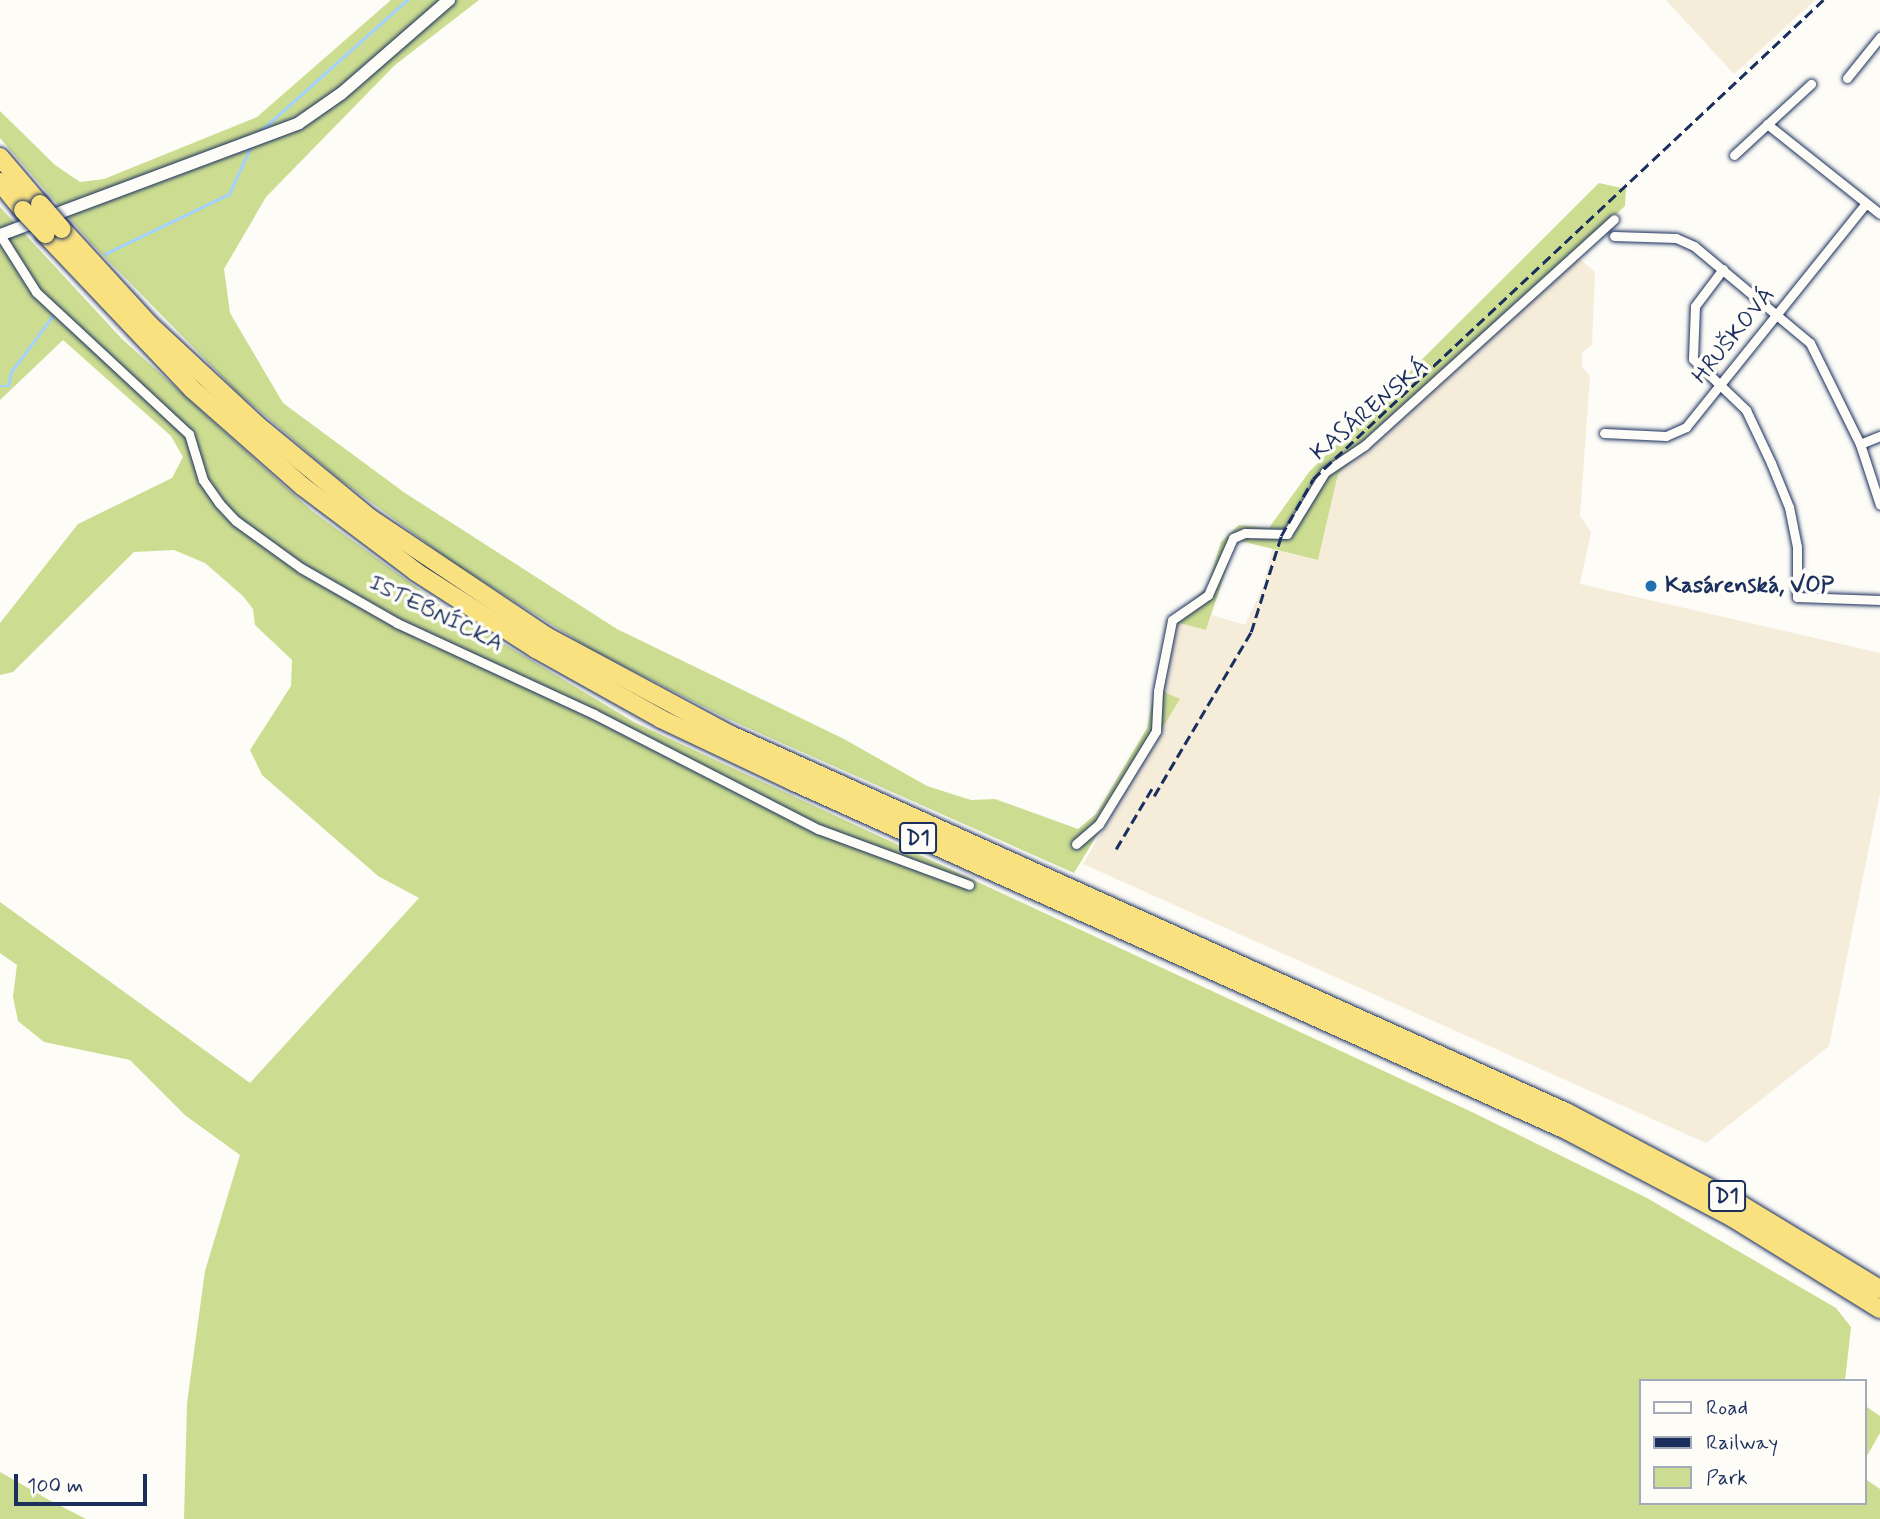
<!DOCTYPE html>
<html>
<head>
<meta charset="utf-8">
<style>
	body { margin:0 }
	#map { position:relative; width:1880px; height:1519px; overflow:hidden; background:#fdfcf7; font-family:Mynerve,sans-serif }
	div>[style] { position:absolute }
	.built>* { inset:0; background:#f5ecda }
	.green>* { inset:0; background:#ccdd91 }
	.stream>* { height:2.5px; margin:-1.25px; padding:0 1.25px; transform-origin:1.25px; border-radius:1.25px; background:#a3d2ff }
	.roads { filter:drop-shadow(0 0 2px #1b2f5e) drop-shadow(0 0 2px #1b2f5e) }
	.street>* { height:9px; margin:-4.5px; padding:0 4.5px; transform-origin:4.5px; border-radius:4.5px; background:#fdfcf7 }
	.secondary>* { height:12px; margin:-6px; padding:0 6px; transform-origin:6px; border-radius:6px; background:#fdfcf7 }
	.highway>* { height:18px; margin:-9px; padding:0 9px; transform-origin:9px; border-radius:9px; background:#fae180 }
	.rail>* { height:2.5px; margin-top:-1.25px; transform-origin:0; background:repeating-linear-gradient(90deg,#1b2f5e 0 10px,transparent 0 15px) }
	.bridges { filter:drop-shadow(0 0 2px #1b2f5e) drop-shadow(0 0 2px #1b2f5e) }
	.highway-bridge>* { height:18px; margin:-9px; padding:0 9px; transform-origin:9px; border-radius:9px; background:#fae180 }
	.dots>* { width:19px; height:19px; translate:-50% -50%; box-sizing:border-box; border:4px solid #fdfcf7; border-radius:50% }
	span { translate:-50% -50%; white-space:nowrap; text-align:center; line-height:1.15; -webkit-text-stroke:7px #fdfcf7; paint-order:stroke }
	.shield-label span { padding:2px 5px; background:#fdfcf7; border:2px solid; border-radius:5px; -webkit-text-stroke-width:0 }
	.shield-label { font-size:21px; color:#1b2f5e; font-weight:700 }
	.street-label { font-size:23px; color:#1b2f5e }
	.poi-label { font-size:23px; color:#1b2f5e; font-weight:700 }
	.left { translate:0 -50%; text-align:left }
	.legend { position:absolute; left:1639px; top:1379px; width:228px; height:126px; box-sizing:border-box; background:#fdfcf7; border:2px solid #a3aaba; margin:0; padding:9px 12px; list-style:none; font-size:21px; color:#1b2f5e }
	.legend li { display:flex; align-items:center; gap:14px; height:35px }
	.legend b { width:35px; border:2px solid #a3aaba }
	.scale { position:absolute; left:14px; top:1474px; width:133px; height:32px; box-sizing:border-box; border:4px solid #1b2f5e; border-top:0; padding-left:9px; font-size:21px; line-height:24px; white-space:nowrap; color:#1b2f5e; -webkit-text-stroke:5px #fdfcf7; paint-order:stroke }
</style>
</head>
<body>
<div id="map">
	<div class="built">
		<div style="clip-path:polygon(1666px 0,1815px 0,1734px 74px)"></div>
		<div style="clip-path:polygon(1576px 256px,1595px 272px,1592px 345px,1582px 352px,1582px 367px,1590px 376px,1580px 516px,1591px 532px,1580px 584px,1880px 653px,1880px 793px,1829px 1046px,1706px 1143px,1083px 864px,1179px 700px,1161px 692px,1176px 621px,1206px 630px,1212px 615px,1245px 625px,1264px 584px,1272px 549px,1318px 560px,1338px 474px)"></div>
	</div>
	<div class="green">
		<div style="clip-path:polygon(391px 0,479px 0,395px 65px,266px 197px,224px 269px,230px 313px,283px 403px,405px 493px,617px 629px,844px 739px,927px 786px,971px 800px,995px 799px,1078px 829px,1096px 814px,1147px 728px,1168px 620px,1207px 588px,1221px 542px,1239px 525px,1269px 528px,1309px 472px,1599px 183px,1626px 189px,1625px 206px,1338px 474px,1318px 560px,1236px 540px,1206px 630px,1176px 622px,1162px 691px,1180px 699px,1074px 873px,728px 719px,592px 650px,455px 564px,338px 478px,236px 391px,91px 243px,0 138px,0 111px,55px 165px,80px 182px,104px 179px,257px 117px)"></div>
		<div style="clip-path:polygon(0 207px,121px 338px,311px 510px,446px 609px,634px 722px,1474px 1113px,1647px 1198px,1836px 1308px,1851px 1327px,1845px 1381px,1640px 1381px,1640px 1503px,1864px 1503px,1864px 1478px,1880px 1489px,1880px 1519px,184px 1519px,187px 1403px,205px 1271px,240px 1155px,186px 1116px,130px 1060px,44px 1042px,18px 1021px,13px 997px,17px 965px,0 953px,0 902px,250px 1083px,419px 898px,378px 876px,262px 775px,250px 750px,291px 686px,292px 660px,255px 625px,253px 609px,243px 596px,205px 563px,174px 550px,134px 552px,13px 672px,0 675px,0 623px,78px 524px,172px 478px,183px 457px,171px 436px,63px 340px,0 400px)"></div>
		<div style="clip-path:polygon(1864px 1405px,1880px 1416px,1880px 1433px,1864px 1461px)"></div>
		<div style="clip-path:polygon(0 1472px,51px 1501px,86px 1519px,0 1519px)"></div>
	</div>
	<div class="stream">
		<div style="left:256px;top:135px;width:203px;rotate:-41.8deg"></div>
		<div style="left:105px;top:254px;width:138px;rotate:-25.8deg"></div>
		<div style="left:229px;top:194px;width:55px;rotate:-65.3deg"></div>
		<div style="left:0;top:386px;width:8px"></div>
		<div style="left:8px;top:386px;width:14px;rotate:-78deg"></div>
		<div style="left:11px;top:372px;width:72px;rotate:-53.4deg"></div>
	</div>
	<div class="roads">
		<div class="street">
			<div style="left:1847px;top:78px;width:53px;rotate:-51.2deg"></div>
			<div style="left:1767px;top:124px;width:144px;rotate:38.5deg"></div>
			<div style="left:1734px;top:155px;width:105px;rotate:-42.7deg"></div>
			<div style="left:0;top:235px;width:67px;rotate:57.7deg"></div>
			<div style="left:36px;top:292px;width:209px;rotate:42.9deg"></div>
			<div style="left:189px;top:434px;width:48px;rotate:73.1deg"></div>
			<div style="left:203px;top:480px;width:28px;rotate:55deg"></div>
			<div style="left:219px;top:503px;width:25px;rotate:47deg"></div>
			<div style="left:236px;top:521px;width:80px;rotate:35.9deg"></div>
			<div style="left:301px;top:568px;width:111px;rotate:29.8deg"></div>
			<div style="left:397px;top:623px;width:217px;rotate:24.8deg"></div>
			<div style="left:594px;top:714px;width:252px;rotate:27.2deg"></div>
			<div style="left:818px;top:829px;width:161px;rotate:20.3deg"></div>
			<div style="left:1614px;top:236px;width:62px;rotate:1.8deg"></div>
			<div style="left:1676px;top:238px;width:20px;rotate:24deg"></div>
			<div style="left:1694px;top:246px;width:151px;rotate:39.9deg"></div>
			<div style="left:1810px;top:343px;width:113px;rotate:63.7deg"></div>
			<div style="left:1860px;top:444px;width:64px;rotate:71.8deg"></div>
			<div style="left:1723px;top:269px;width:46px;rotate:127.1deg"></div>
			<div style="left:1695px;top:306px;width:53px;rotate:92.2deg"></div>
			<div style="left:1693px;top:359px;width:74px;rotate:43.9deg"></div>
			<div style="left:1746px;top:410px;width:59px;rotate:64.7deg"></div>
			<div style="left:1771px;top:463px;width:48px;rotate:67.8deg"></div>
			<div style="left:1789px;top:507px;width:41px;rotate:78.7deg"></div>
			<div style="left:1797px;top:547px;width:50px;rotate:90deg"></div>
			<div style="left:1797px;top:597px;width:83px;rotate:2.1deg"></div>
			<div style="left:1604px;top:433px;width:62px;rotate:2.8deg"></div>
			<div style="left:1666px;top:436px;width:22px;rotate:-24deg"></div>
			<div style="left:1686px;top:427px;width:287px;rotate:-51.2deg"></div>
			<div style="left:1860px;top:444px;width:22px;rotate:-22deg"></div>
			<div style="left:1076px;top:844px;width:30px;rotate:-41deg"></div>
			<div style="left:1099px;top:824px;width:109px;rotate:-58.5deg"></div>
			<div style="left:1156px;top:731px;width:40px;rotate:-87.1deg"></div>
			<div style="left:1158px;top:691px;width:72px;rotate:-78.8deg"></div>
			<div style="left:1172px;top:620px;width:44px;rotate:-34.8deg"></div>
			<div style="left:1208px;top:595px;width:62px;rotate:-66.3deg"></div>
			<div style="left:1233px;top:538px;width:13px;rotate:-23deg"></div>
			<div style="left:1245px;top:533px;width:42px;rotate:1.4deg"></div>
			<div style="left:1287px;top:534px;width:73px;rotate:-58.5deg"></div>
			<div style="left:1325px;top:472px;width:48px;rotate:-34deg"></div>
			<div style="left:1365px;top:445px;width:336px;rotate:-42.2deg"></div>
		</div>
		<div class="secondary">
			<div style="left:0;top:235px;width:319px;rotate:-20.5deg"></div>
			<div style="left:299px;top:123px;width:52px;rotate:-34.9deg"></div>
			<div style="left:342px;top:93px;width:142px;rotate:-41deg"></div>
		</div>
		<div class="highway">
			<div style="left:0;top:157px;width:62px;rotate:49.6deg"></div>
			<div style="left:0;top:182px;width:36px;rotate:51deg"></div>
			<div style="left:62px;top:229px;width:130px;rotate:47.5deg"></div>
			<div style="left:150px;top:325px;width:145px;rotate:43deg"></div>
			<div style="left:256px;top:424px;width:148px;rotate:39.5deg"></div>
			<div style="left:370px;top:518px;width:212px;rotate:33.8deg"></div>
			<div style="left:546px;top:636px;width:210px;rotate:28.2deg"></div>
			<div style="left:731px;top:735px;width:918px;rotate:24.3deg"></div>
			<div style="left:1568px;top:1113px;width:195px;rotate:27.9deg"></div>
			<div style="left:1740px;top:1204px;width:164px;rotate:31.3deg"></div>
			<div style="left:45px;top:234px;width:214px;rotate:46.5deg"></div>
			<div style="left:192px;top:389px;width:147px;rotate:41.4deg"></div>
			<div style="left:302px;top:486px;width:143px;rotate:37deg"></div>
			<div style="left:416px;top:572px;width:143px;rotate:32.7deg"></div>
			<div style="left:536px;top:649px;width:143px;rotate:29.2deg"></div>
			<div style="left:661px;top:719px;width:145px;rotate:25.3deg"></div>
			<div style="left:792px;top:781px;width:849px;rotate:24.27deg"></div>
			<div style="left:1566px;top:1130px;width:189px;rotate:27.8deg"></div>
			<div style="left:1733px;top:1218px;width:173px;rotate:31.8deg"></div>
		</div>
	</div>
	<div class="rail">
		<div style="left:1154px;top:796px;width:191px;rotate:-59.4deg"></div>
		<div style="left:1251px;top:632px;width:101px;rotate:-72.6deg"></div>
		<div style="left:1281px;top:536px;width:65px;rotate:-60.7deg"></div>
		<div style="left:1313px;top:479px;width:700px;rotate:-43.2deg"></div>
		<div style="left:1116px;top:849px;width:74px;rotate:-59.3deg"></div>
	</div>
	<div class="bridges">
		<div class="highway-bridge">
			<div style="left:40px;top:204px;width:33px;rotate:49deg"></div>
			<div style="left:23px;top:210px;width:33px;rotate:47deg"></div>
		</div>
	</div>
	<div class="dots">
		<div style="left:1651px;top:586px;background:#1f6fb2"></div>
	</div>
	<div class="shield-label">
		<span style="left:918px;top:838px">D1</span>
		<span style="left:1727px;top:1196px">D1</span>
	</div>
	<div class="street-label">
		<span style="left:1734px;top:336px;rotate:-51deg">HRUŠKOVÁ</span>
		<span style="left:1370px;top:410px;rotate:-40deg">KASÁRENSKÁ</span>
		<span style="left:436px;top:614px;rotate:26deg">ISTEBNÍCKA</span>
	</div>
	<div class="poi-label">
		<span class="left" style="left:1665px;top:586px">Kasárenská, VOP</span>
	</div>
	<ul class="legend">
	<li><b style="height:9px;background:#fdfcf7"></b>Road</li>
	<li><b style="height:9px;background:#1b2f5e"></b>Railway</li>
	<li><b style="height:19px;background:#ccdd91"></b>Park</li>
	</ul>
	<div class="scale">100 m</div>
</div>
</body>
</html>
